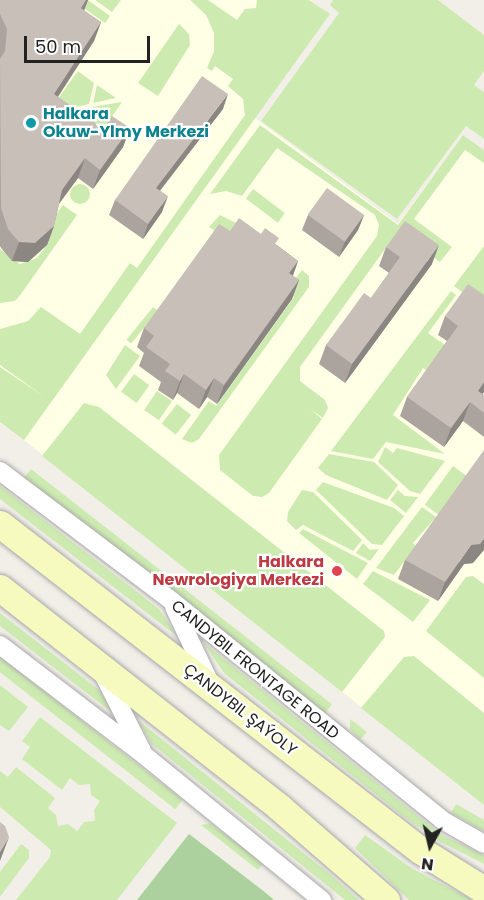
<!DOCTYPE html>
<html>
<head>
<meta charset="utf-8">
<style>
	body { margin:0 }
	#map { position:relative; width:484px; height:900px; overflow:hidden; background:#f2efe9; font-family:Poppins,sans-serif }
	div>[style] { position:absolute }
	.education>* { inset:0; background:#ffffe5 }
	.grass>* { inset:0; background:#cdebb0; transform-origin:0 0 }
	.round { border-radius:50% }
	.forest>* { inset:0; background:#add19e }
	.roads { filter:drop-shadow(0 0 2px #a9a9a9) drop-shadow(0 0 2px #a9a9a9) }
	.street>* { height:18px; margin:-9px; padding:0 9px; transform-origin:9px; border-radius:9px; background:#fff }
	.secondary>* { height:27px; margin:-13.5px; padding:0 13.5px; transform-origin:13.5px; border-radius:13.5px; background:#f7fabf }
	.wall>* { inset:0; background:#aba49e }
	.shaded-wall>* { inset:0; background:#8b8681 }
	.building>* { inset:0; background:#c7bfb8; transform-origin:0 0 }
	.dots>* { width:16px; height:16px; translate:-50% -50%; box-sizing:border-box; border:3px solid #fff; border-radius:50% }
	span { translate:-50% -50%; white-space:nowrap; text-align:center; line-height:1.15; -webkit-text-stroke:4.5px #fff; paint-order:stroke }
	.culture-label { font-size:16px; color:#0d838f; font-weight:700 }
	.left { translate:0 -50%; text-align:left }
	.health-label { font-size:16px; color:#be3a42; font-weight:700 }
	.right { translate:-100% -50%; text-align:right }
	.street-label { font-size:16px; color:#222 }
	.north { position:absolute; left:400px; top:816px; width:60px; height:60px; -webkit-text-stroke:4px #fff; paint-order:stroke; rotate:188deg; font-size:16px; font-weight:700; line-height:24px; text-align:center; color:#222 }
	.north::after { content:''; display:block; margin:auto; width:21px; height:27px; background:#222; clip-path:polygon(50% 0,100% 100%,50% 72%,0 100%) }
	.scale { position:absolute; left:24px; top:36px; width:126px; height:27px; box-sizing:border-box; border:3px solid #222; border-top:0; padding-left:8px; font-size:18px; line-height:21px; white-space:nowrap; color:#222; -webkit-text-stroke:4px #fff; paint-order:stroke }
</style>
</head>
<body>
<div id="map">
	<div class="education">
		<div style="clip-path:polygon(0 0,310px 0,321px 8px,247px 112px,398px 224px,463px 135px,484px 150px,484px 804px,0 421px)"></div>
	</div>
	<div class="grass">
		<div style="clip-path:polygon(88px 0,110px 16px,105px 23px,75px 2px)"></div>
		<div style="clip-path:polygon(95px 0,121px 0,112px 12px)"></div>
		<div style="clip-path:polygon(190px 0,208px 0,237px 20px,245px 9px,256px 8px,257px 0,309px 0,330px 14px,24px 440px,0 422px,0 367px,45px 397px,0 365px,0 329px,28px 321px,41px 307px,80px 334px,130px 263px,137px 268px,245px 115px,243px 99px,228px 86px,233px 79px,215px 66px,212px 71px,207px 68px,214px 51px,214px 33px,206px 15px)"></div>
		<div style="clip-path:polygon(333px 0,438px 0,484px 35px,484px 71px,474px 85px,484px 92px,484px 139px,466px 126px,397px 219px,261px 121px,339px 13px,330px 5px)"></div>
		<div style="clip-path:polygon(179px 24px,189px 34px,190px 45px,158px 96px,138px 83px)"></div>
		<div style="clip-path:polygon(78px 71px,94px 83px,89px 104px,58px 111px,52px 107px)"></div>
		<div style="clip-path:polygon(97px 85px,116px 98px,93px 103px)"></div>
		<div style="clip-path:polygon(122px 102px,97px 138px,87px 131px,92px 107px)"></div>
		<div style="clip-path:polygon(260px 125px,398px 225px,463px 135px,484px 150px,484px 163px,465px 150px,414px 219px,452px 247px,440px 262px,398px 231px,300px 367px,300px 381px,325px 400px,328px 408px,323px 418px,310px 409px,322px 419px,269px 493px,262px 497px,253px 496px,220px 470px,219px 455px,377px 236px,379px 225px,375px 215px,277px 148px,242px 196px,226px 191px,210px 194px)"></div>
		<div class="round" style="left:70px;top:184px;width:20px;height:20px"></div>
		<div style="left:253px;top:189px;width:40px;height:12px;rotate:37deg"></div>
		<div style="clip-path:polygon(63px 205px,77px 215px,21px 294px,15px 301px,0 303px,0 249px,20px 264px,37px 258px,47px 245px,55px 216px)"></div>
		<div style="clip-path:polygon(220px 215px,236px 223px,225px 238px,209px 227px)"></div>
		<div style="clip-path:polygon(484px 246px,484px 308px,454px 286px)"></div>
		<div style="clip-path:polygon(302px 270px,309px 276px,309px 287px,199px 439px,192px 443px,182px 439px,209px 401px,216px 406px,294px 297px,286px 291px)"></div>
		<div style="clip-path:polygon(451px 291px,456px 295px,428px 333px,445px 345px,426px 370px,423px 368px,393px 415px,445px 454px,386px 442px,373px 459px,331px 451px)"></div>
		<div style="left:153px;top:307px;width:6px;height:42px;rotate:39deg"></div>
		<div style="clip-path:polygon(125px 345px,140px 356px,116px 389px,106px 375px)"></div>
		<div style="left:134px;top:374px;width:19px;height:22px;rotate:36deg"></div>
		<div style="left:157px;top:391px;width:18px;height:23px;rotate:34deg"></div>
		<div style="clip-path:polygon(84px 403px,99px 407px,384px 631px,385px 637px,342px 692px,42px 456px)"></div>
		<div style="left:177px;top:404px;width:18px;height:25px;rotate:38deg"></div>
		<div style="clip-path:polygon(385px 447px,393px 453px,397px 448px,445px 461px,420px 494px,410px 491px,378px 462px)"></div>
		<div style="clip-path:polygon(329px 454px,374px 462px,398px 485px,387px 500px,326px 475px,318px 468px)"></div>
		<div style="left:453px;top:466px;width:17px;height:48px;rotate:36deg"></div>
		<div style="left:31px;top:469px;width:382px;height:16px;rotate:38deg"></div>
		<div style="clip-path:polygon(323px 482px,394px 508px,404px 516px,382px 545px,372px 544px,316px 490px)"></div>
		<div style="clip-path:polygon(0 486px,159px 609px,178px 637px,0 499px)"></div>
		<div style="clip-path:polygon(302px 490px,313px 492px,362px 540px,353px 551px,303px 525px,296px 530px,287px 521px,288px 512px)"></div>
		<div style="clip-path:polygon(398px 490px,405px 496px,418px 497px,406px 513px,390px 500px)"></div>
		<div style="clip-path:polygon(422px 507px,436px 517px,413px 543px,416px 546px,394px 575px,376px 568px)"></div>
		<div style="clip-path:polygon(303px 529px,368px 563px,357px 579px,299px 533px)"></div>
		<div style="clip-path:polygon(363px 543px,370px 550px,379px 549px,370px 561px,356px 553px)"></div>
		<div style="clip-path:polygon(373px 571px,430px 600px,413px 622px,363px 584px)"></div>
		<div style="clip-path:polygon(473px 576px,484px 584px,484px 678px,426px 631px,466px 577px)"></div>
		<div style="clip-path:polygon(0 613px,99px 690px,114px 714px,0 626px)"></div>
		<div style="clip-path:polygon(203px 642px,409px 809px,442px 835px,484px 855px,484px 864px,439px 841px,403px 816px,224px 673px)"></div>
		<div style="clip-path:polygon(414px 656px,484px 713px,484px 805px,361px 708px,404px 657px)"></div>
		<div style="left:0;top:657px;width:232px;height:12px;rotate:38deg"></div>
		<div style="clip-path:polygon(0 685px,28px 707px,9px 731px,0 725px)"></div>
		<div style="clip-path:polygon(40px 717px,177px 823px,117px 900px,16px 900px,50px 857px,51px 850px,0 807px,0 771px,8px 777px,16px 767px,55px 798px,48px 808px,56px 815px,58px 826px,68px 824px,77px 831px,84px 822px,95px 821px,94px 810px,100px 801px,91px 795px,90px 784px,79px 785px,70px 778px,62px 790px,22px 759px,30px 747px,22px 741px)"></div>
		<div style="clip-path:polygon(350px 719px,367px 732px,360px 740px,350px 729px)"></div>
		<div style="clip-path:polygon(138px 720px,331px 875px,359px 900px,345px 900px,152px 744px)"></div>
		<div style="clip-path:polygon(456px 804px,484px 820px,484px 831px,451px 813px)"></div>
		<div style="clip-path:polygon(209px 823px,264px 862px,258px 870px,201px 825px)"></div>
		<div style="clip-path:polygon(365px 835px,413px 869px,472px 900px,409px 900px,355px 848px)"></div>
		<div style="clip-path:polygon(21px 844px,29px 850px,29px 858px,0 897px,0 872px)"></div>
	</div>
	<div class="forest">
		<div style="clip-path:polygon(189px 834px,266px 893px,274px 900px,137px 900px)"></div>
	</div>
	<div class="roads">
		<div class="street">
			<div style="left:0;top:471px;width:216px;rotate:37.1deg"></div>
			<div style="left:172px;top:601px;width:348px;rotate:39deg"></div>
			<div style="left:442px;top:820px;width:48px;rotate:29.7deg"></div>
			<div style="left:174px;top:607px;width:84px;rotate:64.7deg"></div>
			<div style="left:0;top:645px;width:181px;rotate:37.4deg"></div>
			<div style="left:144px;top:755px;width:230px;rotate:39.2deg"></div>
			<div style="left:102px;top:672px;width:89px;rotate:63.1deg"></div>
		</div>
		<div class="secondary">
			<div style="left:0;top:524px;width:532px;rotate:37.82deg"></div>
			<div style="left:420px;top:850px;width:75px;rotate:32deg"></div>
			<div style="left:0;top:588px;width:355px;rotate:38.1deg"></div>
			<div style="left:279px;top:807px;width:142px;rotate:41deg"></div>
		</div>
	</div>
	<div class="wall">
		<div style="clip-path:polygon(0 0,88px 0,84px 11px,101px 22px,94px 41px,58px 97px,103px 129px,130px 128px,123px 147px,93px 189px,78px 178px,59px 204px,54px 226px,47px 245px,28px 262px,12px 261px,1px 248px,0 246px)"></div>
		<div style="clip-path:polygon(223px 109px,160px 191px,162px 212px,143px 239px,109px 215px,115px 200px)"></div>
		<div style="clip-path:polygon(308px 215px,364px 215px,358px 230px,339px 257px,302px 230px)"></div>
		<div style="clip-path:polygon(230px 231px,277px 245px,298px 261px,293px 276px,299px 280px,292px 299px,217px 404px,207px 397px,199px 409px,177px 393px,173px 400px,158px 390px,161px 382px,139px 366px,144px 353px,137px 347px,144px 328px)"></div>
		<div style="clip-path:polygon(386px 247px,432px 264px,345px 383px,319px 364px,326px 345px,371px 298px,389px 273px,379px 266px)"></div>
		<div style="clip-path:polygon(484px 295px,484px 392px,482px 394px,484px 395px,484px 437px,463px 421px,444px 447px,400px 416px,407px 397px,447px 341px,438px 335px,445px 316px)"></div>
		<div style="clip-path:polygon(405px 560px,473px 563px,464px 564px,438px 601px,398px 579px)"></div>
	</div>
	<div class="shaded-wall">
		<div style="clip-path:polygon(86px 0,88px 0,82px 15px,81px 8px)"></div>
		<div style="clip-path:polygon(101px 22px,94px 41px,47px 113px,54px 94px)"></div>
		<div style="clip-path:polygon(228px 94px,223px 109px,150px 203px,156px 188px)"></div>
		<div style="clip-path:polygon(130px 128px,123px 147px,93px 189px,100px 170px)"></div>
		<div style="clip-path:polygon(85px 158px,78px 178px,55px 209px,62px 190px)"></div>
		<div style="clip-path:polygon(168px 196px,162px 212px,143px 239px,148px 224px)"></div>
		<div style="clip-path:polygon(364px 215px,358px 230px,339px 257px,345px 241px)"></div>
		<div style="clip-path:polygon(54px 226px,47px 245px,28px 262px,12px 261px,19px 242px)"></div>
		<div style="clip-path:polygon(439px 245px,432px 264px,345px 383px,352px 364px)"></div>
		<div style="clip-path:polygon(298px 261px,291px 280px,289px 273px)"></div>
		<div style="clip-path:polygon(299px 280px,292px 299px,217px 404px,224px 385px)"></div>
		<div style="clip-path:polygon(184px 374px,177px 393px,173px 400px,180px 381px)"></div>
		<div style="clip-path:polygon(214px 378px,207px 397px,199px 409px,206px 390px)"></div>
		<div style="clip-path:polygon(484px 382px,484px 392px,474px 405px,478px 391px)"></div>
		<div style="clip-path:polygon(470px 402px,463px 421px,444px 447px,451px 428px)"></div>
		<div style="clip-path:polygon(484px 539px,484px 550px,473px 563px,464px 564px,438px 601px,445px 582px,471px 545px)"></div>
		<div style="clip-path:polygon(9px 837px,0 861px,0 852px)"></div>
	</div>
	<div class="building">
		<div style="clip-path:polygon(0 0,86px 0,81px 8px,101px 22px,54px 94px,103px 129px,112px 116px,130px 128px,100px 170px,85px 158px,62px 190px,54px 226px,35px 243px,19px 242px,8px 229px,1px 208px,0 59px,5px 51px,7px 29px,0 14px)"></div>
		<div style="clip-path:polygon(202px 76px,228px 94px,156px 188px,168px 196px,148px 224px,115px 200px)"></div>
		<div style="left:327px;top:188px;width:46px;height:33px;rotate:36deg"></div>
		<div style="clip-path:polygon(239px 218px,261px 234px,265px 228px,279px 238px,275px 244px,298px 261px,289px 273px,299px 280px,224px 385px,214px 378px,206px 390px,184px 374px,180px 381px,165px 371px,170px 364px,146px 347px,154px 336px,144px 328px,219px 224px,230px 231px)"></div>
		<div style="clip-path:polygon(405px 221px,439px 245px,352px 364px,326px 345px,364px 293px,371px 298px,400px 257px,386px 247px)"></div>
		<div style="clip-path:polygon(468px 284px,484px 295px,484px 382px,478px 391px,484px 395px,484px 413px,470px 402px,451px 428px,407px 397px,458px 326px,445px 316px)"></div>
		<div style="clip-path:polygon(484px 450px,484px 539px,480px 544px,471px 545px,445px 582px,405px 560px)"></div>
		<div style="clip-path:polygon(0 822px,5px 826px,9px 837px,0 852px)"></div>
	</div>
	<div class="dots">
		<div style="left:31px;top:123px;background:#0f9aa8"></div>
		<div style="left:337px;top:571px;background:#e0444e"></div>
	</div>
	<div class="culture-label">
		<span class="left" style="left:43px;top:123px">Halkara<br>Okuw-Ylmy Merkezi</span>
	</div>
	<div class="health-label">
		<span class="right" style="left:324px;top:571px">Halkara<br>Newrologiya Merkezi</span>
	</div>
	<div class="street-label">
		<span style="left:255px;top:670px;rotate:39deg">CANDYBIL FRONTAGE ROAD</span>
		<span style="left:240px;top:710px;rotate:38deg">ÇANDYBIL ŞAÝOLY</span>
	</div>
	<div class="north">N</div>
	<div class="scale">50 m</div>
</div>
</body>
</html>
